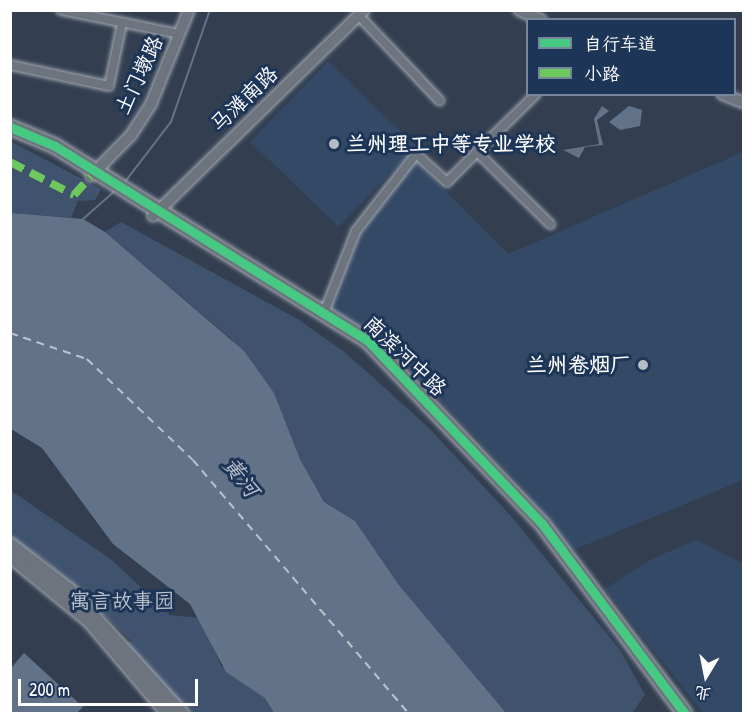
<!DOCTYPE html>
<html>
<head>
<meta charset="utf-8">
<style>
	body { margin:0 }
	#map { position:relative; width:754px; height:724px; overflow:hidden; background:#333f51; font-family:"Patrick Hand","LXGW WenKai TC",sans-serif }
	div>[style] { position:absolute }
	.built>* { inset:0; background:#344965; transform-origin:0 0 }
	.green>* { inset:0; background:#40536e }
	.water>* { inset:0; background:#627389 }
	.stream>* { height:1.5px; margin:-0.75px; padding:0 0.75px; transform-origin:0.75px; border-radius:0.75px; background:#627389 }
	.ferry>* { height:1.5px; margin-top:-0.75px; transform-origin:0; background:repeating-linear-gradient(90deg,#bbc2cc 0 8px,transparent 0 14px) }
	.roads { filter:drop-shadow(0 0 2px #a3a9b1) drop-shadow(0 0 2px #a3a9b1) }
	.street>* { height:8px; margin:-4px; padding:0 4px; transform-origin:4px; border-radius:4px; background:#6e747e }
	.secondary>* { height:10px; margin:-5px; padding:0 5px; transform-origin:5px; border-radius:5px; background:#6e747e }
	.primary>* { height:12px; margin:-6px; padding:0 6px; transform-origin:6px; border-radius:6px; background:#6e747e }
	.highway>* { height:14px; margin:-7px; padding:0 7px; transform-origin:7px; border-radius:7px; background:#6e747e }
	.quiet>* { height:8px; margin-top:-4px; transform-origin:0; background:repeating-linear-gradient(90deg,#6dc95d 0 15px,transparent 0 23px) }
	.cycleway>* { height:9px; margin:-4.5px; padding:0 4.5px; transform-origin:4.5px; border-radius:4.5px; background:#46c982 }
	.dots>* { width:16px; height:16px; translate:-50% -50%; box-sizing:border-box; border:3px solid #1d3557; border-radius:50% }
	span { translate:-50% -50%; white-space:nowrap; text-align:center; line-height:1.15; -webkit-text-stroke:6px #1d3557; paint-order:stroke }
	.street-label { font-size:21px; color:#fff }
	.poi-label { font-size:21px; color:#fff; font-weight:700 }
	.left { translate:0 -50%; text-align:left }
	.right { translate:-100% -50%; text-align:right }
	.park-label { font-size:21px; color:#bdc4ce }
	.water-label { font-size:22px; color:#bbc2cc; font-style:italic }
	.frame { position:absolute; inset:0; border:12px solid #fff; pointer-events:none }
	.legend { position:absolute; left:526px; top:18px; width:210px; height:78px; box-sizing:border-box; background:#1d3557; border:2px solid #77869a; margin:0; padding:8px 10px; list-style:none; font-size:18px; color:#fff }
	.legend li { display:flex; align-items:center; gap:12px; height:30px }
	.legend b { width:30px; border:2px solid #77869a }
	.north { position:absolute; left:676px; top:646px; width:60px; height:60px; -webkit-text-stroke:4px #1d3557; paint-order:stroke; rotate:190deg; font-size:16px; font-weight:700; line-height:24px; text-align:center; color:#fff }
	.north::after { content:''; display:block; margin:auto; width:21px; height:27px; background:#fff; clip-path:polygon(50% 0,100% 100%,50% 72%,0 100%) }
	.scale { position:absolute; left:18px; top:679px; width:180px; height:27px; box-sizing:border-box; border:3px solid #fff; border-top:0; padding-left:8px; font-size:18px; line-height:21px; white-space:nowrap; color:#fff; -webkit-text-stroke:4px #1d3557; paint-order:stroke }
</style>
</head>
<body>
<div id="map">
	<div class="built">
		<div style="left:328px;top:61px;width:123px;height:112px;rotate:44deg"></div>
		<div style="clip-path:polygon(743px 152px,743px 480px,571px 551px,523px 488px,401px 360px,328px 305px,356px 234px,414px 159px,508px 254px)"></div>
		<div style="clip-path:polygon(697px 540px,743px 564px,743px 713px,703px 713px,605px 589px,651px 559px)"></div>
	</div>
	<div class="green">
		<div style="clip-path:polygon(10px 141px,101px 189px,95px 200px,78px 201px,71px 218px,11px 213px)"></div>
		<div style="clip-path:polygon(121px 222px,299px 320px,347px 354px,429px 428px,510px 515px,620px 650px,645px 695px,632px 713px,506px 713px,398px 585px,355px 521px,324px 502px,300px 459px,274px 393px,231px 339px,105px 232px)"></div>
		<div style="clip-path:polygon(10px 490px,112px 560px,170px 615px,201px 618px,221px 666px,265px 698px,274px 713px,183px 713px,121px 642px,133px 642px,46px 561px,11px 540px)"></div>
	</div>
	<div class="water">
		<div style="clip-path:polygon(602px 106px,609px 111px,597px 120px,603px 145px,585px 147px,579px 158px,563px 150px,599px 144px,594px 119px)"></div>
		<div style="clip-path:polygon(629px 106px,642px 110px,640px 126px,620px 130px,609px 122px)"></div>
		<div style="clip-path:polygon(11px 213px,83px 219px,105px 232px,244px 351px,274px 393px,300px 459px,324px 502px,355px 521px,398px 584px,506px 713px,274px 713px,265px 698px,226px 672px,190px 604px,113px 544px,42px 448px,11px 429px)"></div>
		<div style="clip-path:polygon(24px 653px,83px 707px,77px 713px,11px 713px,11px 668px)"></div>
	</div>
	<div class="stream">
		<div style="left:125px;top:182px;width:76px;rotate:-52.5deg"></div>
		<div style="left:171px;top:122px;width:119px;rotate:-70.8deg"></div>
		<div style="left:82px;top:220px;width:44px;rotate:-41.3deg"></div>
	</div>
	<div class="ferry">
		<div style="left:10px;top:333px;width:81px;rotate:18.7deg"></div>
		<div style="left:87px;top:359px;width:146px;rotate:43.6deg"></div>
		<div style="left:193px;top:460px;width:333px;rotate:49.6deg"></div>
	</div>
	<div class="roads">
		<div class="street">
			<div style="left:61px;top:10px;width:120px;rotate:11.5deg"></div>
			<div style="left:359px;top:16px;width:117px;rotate:46.4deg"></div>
			<div style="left:10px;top:65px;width:101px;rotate:12deg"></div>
			<div style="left:109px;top:86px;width:64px;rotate:-78.3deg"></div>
			<div style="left:536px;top:94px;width:83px;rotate:135.5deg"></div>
			<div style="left:477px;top:152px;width:103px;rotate:44.6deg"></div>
			<div style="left:325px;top:310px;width:85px;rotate:-68.6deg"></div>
			<div style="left:356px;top:231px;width:98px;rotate:-52.1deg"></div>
			<div style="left:416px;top:154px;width:42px;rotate:42.1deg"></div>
			<div style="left:447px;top:182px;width:42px;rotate:-45deg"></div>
		</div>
		<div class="secondary">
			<div style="left:519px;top:10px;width:24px;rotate:24deg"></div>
			<div style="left:722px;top:94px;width:24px;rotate:22deg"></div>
			<div style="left:91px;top:176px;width:57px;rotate:-45.7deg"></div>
			<div style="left:131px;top:135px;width:37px;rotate:-57deg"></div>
			<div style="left:151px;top:104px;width:101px;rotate:-68deg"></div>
			<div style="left:153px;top:216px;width:295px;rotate:-44.3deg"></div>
		</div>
		<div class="primary">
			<div style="left:10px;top:544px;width:76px;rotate:37.5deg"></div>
			<div style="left:70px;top:590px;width:168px;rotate:47.7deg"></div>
			<div style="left:10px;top:556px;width:104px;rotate:39.5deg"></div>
			<div style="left:90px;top:622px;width:121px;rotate:49.7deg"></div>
		</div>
		<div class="highway">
			<div style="left:10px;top:127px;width:49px;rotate:22.9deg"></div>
			<div style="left:55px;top:146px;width:367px;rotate:31.9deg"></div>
			<div style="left:367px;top:340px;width:255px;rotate:46.4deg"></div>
			<div style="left:543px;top:525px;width:236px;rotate:53.1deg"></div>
		</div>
	</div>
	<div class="quiet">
		<div style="left:10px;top:162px;width:72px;rotate:27.3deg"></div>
		<div style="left:74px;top:195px;width:25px;rotate:-48deg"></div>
	</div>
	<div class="cycleway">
		<div style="left:10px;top:127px;width:49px;rotate:22.9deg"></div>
		<div style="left:55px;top:146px;width:367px;rotate:31.9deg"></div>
		<div style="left:367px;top:340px;width:255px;rotate:46.4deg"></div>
		<div style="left:543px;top:525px;width:236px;rotate:53.1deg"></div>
	</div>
	<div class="dots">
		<div style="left:334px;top:144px;background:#b8bcc2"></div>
		<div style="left:643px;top:365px;background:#b8bcc2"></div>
	</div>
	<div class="street-label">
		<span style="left:139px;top:75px;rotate:-65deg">土门墩路</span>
		<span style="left:244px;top:99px;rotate:-44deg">马滩南路</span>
		<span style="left:405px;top:356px;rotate:44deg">南滨河中路</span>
	</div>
	<div class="poi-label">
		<span class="left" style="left:346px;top:144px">兰州理工中等专业学校</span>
		<span class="right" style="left:631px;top:365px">兰州卷烟厂</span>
	</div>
	<div class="park-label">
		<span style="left:122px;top:601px">寓言故事园</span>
	</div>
	<div class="water-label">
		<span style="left:241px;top:477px;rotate:52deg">黄河</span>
	</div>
	<div class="frame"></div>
	<ul class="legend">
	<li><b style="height:8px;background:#46c982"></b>自行车道</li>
	<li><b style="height:8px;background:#6dc95d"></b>小路</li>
	</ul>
	<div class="north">北</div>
	<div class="scale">200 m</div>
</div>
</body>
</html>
